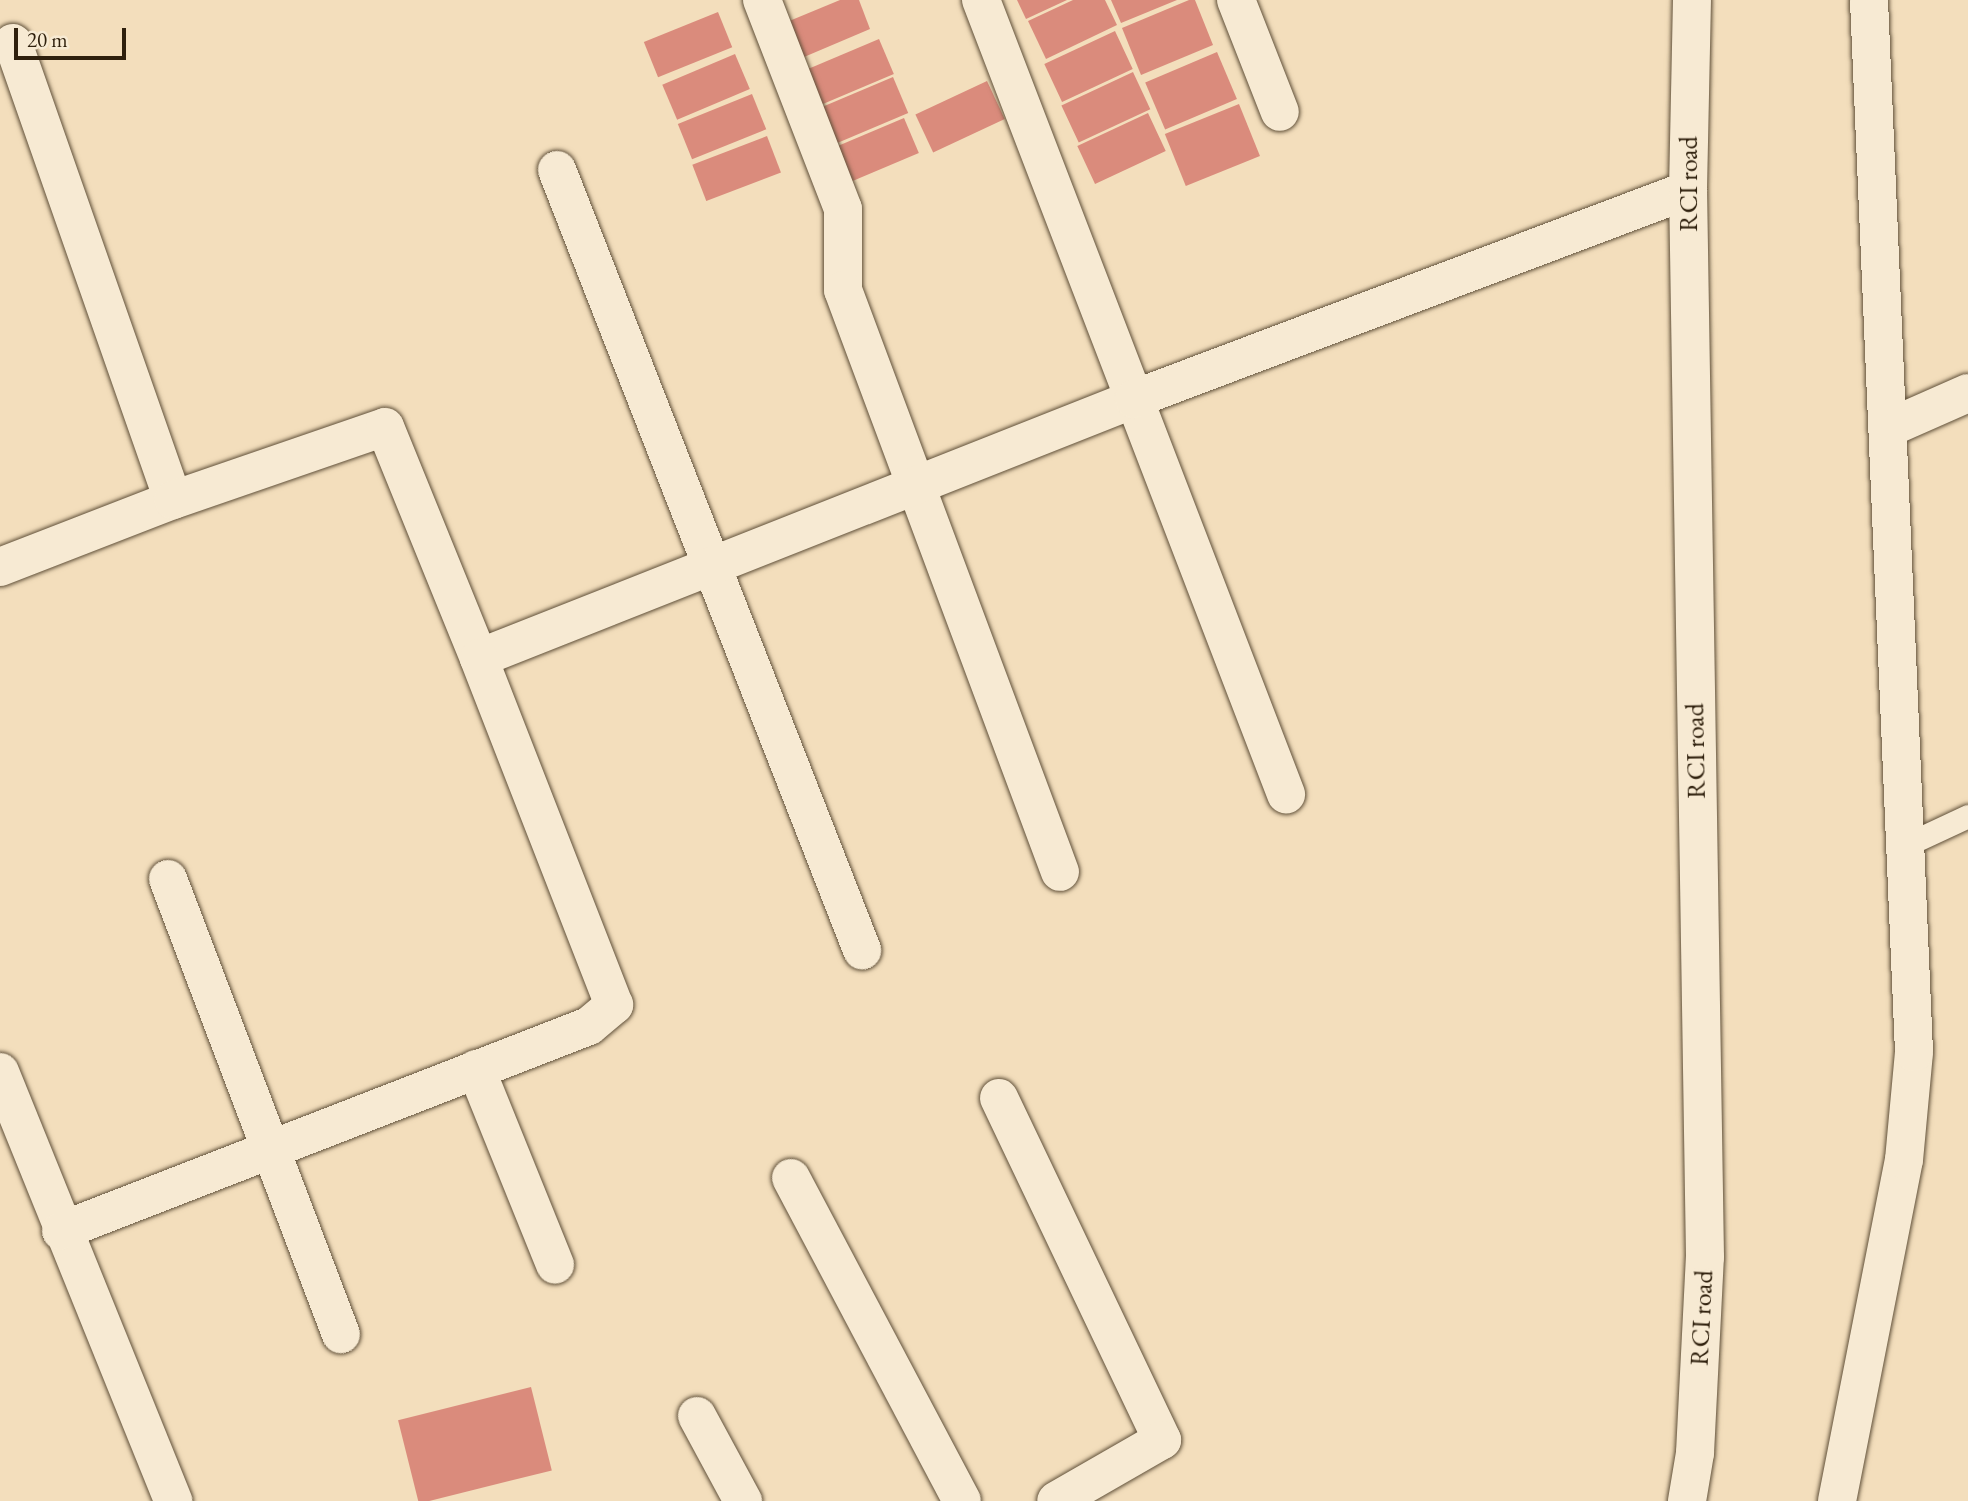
<!DOCTYPE html>
<html>
<head>
<meta charset="utf-8">
<style>
	body { margin:0 }
	#map { position:relative; width:1968px; height:1501px; overflow:hidden; background:#f3debc; font-family:"EB Garamond",serif }
	div>[style] { position:absolute }
	.building>* { inset:0; background:#da8b7c; transform-origin:0 0 }
	.roads { filter:drop-shadow(0 0 2px #605039) drop-shadow(0 0 2px #605039) }
	.lane>* { height:23px; margin:-11.5px; padding:0 11.5px; transform-origin:11.5px; border-radius:11.5px; background:#f7ead3 }
	.street>* { height:38px; margin:-19px; padding:0 19px; transform-origin:19px; border-radius:19px; background:#f7ead3 }
	.secondary>* { height:38px; margin:-19px; padding:0 19px; transform-origin:19px; border-radius:19px; background:#f7ead3 }
	span { translate:-50% -50%; white-space:nowrap; text-align:center; line-height:1.15; -webkit-text-stroke:5px #f7ead3; paint-order:stroke }
	.street-label { font-size:26px; color:#2f200d }
	.scale { position:absolute; left:14px; top:28px; width:112px; height:32px; box-sizing:border-box; border:4px solid #2f200d; border-top:0; padding-left:9px; font-size:21px; line-height:24px; white-space:nowrap; color:#2f200d; -webkit-text-stroke:5px #f7ead3; paint-order:stroke }
</style>
</head>
<body>
<div id="map">
	<div class="building">
		<div style="clip-path:polygon(840px 0,859px 0,870px 29px,797px 60px,782px 24px)"></div>
		<div style="clip-path:polygon(1017px 0,1067px 0,1026px 19px)"></div>
		<div style="clip-path:polygon(1073px 0,1105px 0,1117px 25px,1046px 59px,1028px 21px)"></div>
		<div style="clip-path:polygon(1111px 0,1177px 0,1121px 23px)"></div>
		<div style="clip-path:polygon(1189px 0,1195px 0,1213px 45px,1141px 75px,1122px 28px)"></div>
		<div style="left:718px;top:12px;width:38px;height:80px;rotate:68deg"></div>
		<div style="left:1115px;top:31px;width:42px;height:78px;rotate:65deg"></div>
		<div style="left:879px;top:39px;width:38px;height:79px;rotate:67deg"></div>
		<div style="left:1217px;top:52px;width:51px;height:78px;rotate:67deg"></div>
		<div style="left:735px;top:54px;width:38px;height:79px;rotate:67deg"></div>
		<div style="left:1133px;top:72px;width:41px;height:79px;rotate:65deg"></div>
		<div style="left:893px;top:77px;width:39px;height:79px;rotate:67deg"></div>
		<div style="left:987px;top:81px;width:42px;height:79px;rotate:65deg"></div>
		<div style="left:752px;top:94px;width:38px;height:80px;rotate:68deg"></div>
		<div style="left:1239px;top:104px;width:56px;height:80px;rotate:68deg"></div>
		<div style="left:1148px;top:113px;width:42px;height:78px;rotate:65deg"></div>
		<div style="left:904px;top:118px;width:38px;height:79px;rotate:67deg"></div>
		<div style="left:767px;top:136px;width:39px;height:80px;rotate:69deg"></div>
		<div style="left:531px;top:1387px;width:86px;height:137px;rotate:76deg"></div>
	</div>
	<div class="roads">
		<div class="lane">
			<div style="left:1908px;top:844px;width:66px;rotate:-25deg"></div>
		</div>
		<div class="street">
			<div style="left:762px;top:0;width:224px;rotate:68.8deg"></div>
			<div style="left:843px;top:209px;width:81px;rotate:90deg"></div>
			<div style="left:843px;top:290px;width:621px;rotate:69.55deg"></div>
			<div style="left:981px;top:0;width:851px;rotate:68.99deg"></div>
			<div style="left:1236px;top:0;width:120px;rotate:68.6deg"></div>
			<div style="left:13px;top:43px;width:484px;rotate:70.7deg"></div>
			<div style="left:557px;top:170px;width:838px;rotate:68.64deg"></div>
			<div style="left:1891px;top:427px;width:84px;rotate:-23.8deg"></div>
			<div style="left:0;top:567px;width:186px;rotate:-21.2deg"></div>
			<div style="left:173px;top:500px;width:224px;rotate:-19deg"></div>
			<div style="left:385px;top:427px;width:249px;rotate:67.9deg"></div>
			<div style="left:479px;top:658px;width:704px;rotate:-21.57deg"></div>
			<div style="left:1134px;top:399px;width:592px;rotate:-20.67deg"></div>
			<div style="left:168px;top:879px;width:487px;rotate:69.2deg"></div>
			<div style="left:476px;top:1069px;width:211px;rotate:68deg"></div>
			<div style="left:0;top:1072px;width:463px;rotate:68deg"></div>
			<div style="left:999px;top:1098px;width:379px;rotate:64.5deg"></div>
			<div style="left:1162px;top:1440px;width:122px;rotate:150.1deg"></div>
			<div style="left:791px;top:1178px;width:365px;rotate:62.1deg"></div>
			<div style="left:61px;top:1231px;width:566px;rotate:-21.22deg"></div>
			<div style="left:589px;top:1026px;width:33px;rotate:-40deg"></div>
			<div style="left:614px;top:1005px;width:372px;rotate:-111.3deg"></div>
			<div style="left:697px;top:1416px;width:97px;rotate:61.6deg"></div>
		</div>
		<div class="secondary">
			<div style="left:1687px;top:1501px;width:49px;rotate:-80.5deg"></div>
			<div style="left:1695px;top:1453px;width:196px;rotate:-87.1deg"></div>
			<div style="left:1705px;top:1257px;width:1067px;rotate:-90.91deg"></div>
			<div style="left:1688px;top:190px;width:190px;rotate:-88.8deg"></div>
			<div style="left:1837px;top:1501px;width:348px;rotate:-78.9deg"></div>
			<div style="left:1904px;top:1160px;width:108px;rotate:-84.7deg"></div>
			<div style="left:1914px;top:1052px;width:1053px;rotate:-92.45deg"></div>
		</div>
	</div>
	<div class="street-label">
		<span style="left:1689px;top:184px;rotate:-90deg">RCI road</span>
		<span style="left:1696px;top:751px;rotate:-91deg">RCI road</span>
		<span style="left:1702px;top:1318px;rotate:-87deg">RCI road</span>
	</div>
	<div class="scale">20 m</div>
</div>
</body>
</html>
